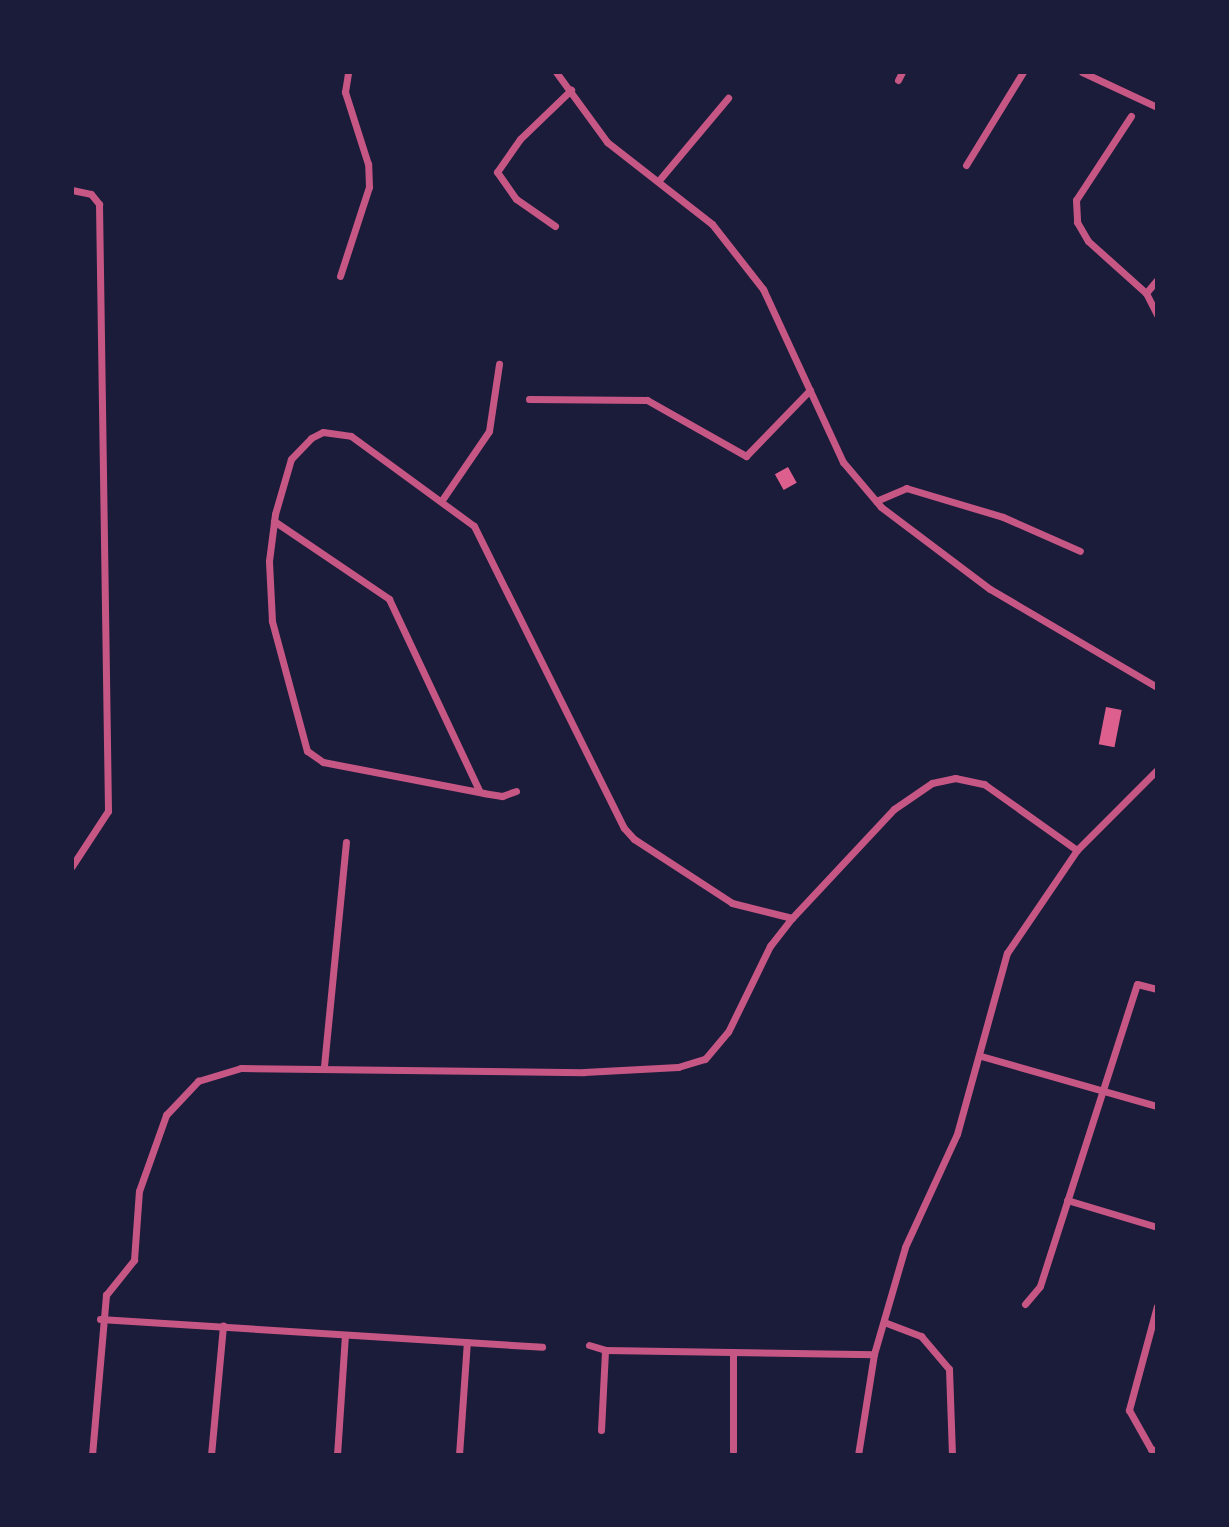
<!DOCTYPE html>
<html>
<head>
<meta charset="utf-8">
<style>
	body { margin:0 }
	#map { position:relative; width:1229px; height:1527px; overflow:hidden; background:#1b1b3a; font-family:"Archivo Narrow",sans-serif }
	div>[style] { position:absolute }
	.building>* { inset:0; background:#dd5f8e; transform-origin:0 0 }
	.minor>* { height:7px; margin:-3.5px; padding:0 3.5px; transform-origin:3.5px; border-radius:3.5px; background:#c65784 }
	span { translate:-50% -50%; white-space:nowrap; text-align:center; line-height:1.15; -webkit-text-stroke:6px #1b1b3a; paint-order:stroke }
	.frame { position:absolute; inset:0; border:74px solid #1b1b3a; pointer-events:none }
</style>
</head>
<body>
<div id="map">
	<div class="building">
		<div style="left:788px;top:467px;width:18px;height:15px;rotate:61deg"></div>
		<div style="left:1106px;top:707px;width:16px;height:38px;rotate:11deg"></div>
	</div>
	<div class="minor">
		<div style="left:556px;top:72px;width:87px;rotate:53.9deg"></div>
		<div style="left:607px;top:142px;width:133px;rotate:38deg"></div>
		<div style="left:712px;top:224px;width:83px;rotate:51.9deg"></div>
		<div style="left:763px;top:289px;width:191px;rotate:65.2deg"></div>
		<div style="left:843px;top:462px;width:59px;rotate:49.8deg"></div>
		<div style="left:881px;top:507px;width:136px;rotate:37deg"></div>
		<div style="left:990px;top:589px;width:194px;rotate:30.4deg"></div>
		<div style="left:1082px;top:72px;width:83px;rotate:25deg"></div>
		<div style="left:898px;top:80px;width:9px;rotate:-63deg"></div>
		<div style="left:1131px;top:116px;width:100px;rotate:123.2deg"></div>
		<div style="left:1076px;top:200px;width:22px;rotate:87deg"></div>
		<div style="left:1077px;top:222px;width:22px;rotate:60deg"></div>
		<div style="left:1088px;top:241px;width:78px;rotate:41.9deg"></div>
		<div style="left:1146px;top:293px;width:25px;rotate:63deg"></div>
		<div style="left:966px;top:165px;width:109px;rotate:-58.5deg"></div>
		<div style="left:660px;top:179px;width:106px;rotate:-50deg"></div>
		<div style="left:72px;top:190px;width:19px;rotate:12deg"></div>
		<div style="left:91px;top:194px;width:13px;rotate:51deg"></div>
		<div style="left:99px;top:204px;width:607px;rotate:89.15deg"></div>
		<div style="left:108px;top:811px;width:66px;rotate:123.2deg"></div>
		<div style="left:555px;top:226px;width:47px;rotate:-145.3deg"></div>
		<div style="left:516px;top:199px;width:33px;rotate:-125deg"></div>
		<div style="left:497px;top:172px;width:40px;rotate:-55.1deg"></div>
		<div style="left:520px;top:139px;width:71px;rotate:-43.9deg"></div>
		<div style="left:340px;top:276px;width:94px;rotate:-72deg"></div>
		<div style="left:369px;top:187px;width:23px;rotate:-92deg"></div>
		<div style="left:368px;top:164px;width:76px;rotate:-107.7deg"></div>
		<div style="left:345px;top:92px;width:20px;rotate:-81deg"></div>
		<div style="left:1146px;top:293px;width:17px;rotate:-50deg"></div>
		<div style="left:529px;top:399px;width:118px;rotate:0.5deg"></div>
		<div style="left:647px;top:400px;width:114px;rotate:29.5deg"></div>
		<div style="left:746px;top:456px;width:92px;rotate:-45.9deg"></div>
		<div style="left:442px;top:500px;width:83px;rotate:-55.7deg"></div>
		<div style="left:489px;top:431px;width:68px;rotate:-81.5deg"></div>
		<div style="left:876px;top:501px;width:33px;rotate:-23deg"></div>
		<div style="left:906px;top:488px;width:101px;rotate:16.6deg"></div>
		<div style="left:1003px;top:517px;width:84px;rotate:23.8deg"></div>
		<div style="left:274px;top:521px;width:139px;rotate:34.1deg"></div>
		<div style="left:389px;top:599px;width:213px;rotate:64.8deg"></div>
		<div style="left:516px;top:791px;width:15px;rotate:160deg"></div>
		<div style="left:502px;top:796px;width:18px;rotate:-171deg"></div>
		<div style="left:484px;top:793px;width:164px;rotate:-169.1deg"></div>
		<div style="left:323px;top:762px;width:19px;rotate:-145deg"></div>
		<div style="left:307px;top:751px;width:135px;rotate:-105.1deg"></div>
		<div style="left:272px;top:621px;width:60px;rotate:-92.9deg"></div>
		<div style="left:269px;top:561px;width:47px;rotate:-82.7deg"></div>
		<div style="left:275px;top:514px;width:57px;rotate:-73.8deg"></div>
		<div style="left:291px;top:459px;width:29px;rotate:-46deg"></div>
		<div style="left:311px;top:438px;width:13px;rotate:-27deg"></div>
		<div style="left:323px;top:432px;width:28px;rotate:8deg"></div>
		<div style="left:351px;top:436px;width:152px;rotate:36.2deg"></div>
		<div style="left:474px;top:526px;width:337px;rotate:63.6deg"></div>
		<div style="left:624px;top:828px;width:15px;rotate:48deg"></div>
		<div style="left:634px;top:839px;width:117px;rotate:33.1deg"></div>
		<div style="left:732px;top:903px;width:62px;rotate:14deg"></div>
		<div style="left:981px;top:1056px;width:183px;rotate:15.9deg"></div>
		<div style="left:324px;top:1066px;width:225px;rotate:-84.4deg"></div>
		<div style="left:1067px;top:1200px;width:94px;rotate:16.7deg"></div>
		<div style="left:1025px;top:1304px;width:23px;rotate:-50deg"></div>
		<div style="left:1040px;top:1286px;width:317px;rotate:-72.2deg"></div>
		<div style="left:1137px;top:984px;width:21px;rotate:14deg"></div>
		<div style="left:1157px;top:1306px;width:108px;rotate:105.1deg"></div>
		<div style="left:1129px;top:1410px;width:45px;rotate:60.6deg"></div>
		<div style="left:1151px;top:1449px;width:6px;rotate:18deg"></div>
		<div style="left:100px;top:1319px;width:443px;rotate:3.6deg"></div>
		<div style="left:884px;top:1322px;width:40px;rotate:21deg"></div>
		<div style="left:921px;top:1336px;width:43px;rotate:49.7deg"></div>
		<div style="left:949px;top:1369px;width:86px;rotate:88deg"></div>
		<div style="left:589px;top:1345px;width:17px;rotate:17deg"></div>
		<div style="left:605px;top:1350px;width:269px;rotate:0.9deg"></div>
		<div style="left:601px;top:1430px;width:80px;rotate:-87.1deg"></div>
		<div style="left:733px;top:1451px;width:98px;rotate:-90deg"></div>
		<div style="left:92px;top:1455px;width:161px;rotate:-85deg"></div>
		<div style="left:106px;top:1295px;width:45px;rotate:-51.3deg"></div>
		<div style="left:134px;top:1260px;width:69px;rotate:-85.9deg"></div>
		<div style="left:139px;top:1191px;width:81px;rotate:-70.4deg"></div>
		<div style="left:166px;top:1115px;width:47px;rotate:-46.7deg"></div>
		<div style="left:198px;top:1081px;width:45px;rotate:-16.8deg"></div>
		<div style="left:241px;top:1068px;width:343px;rotate:0.7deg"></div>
		<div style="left:584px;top:1072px;width:94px;rotate:-3deg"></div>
		<div style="left:678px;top:1067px;width:28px;rotate:-17deg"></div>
		<div style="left:705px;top:1059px;width:35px;rotate:-50deg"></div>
		<div style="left:728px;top:1032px;width:96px;rotate:-64deg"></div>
		<div style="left:770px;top:946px;width:36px;rotate:-52deg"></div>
		<div style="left:792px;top:918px;width:149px;rotate:-46.9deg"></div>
		<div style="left:894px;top:809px;width:46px;rotate:-34.4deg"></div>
		<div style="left:932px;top:783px;width:24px;rotate:-12deg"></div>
		<div style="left:955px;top:778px;width:30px;rotate:12deg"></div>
		<div style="left:984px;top:784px;width:114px;rotate:35.4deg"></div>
		<div style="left:211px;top:1455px;width:130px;rotate:-84.7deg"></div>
		<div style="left:337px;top:1455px;width:120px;rotate:-86.2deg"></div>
		<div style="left:459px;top:1455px;width:113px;rotate:-86deg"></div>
		<div style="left:858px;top:1455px;width:102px;rotate:-81deg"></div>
		<div style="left:874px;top:1354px;width:111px;rotate:-73.8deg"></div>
		<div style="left:905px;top:1247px;width:124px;rotate:-65.3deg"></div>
		<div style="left:957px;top:1134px;width:188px;rotate:-74.6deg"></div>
		<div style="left:1007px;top:953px;width:125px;rotate:-55.8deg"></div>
		<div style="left:1077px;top:850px;width:113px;rotate:-45deg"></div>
	</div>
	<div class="frame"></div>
</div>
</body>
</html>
